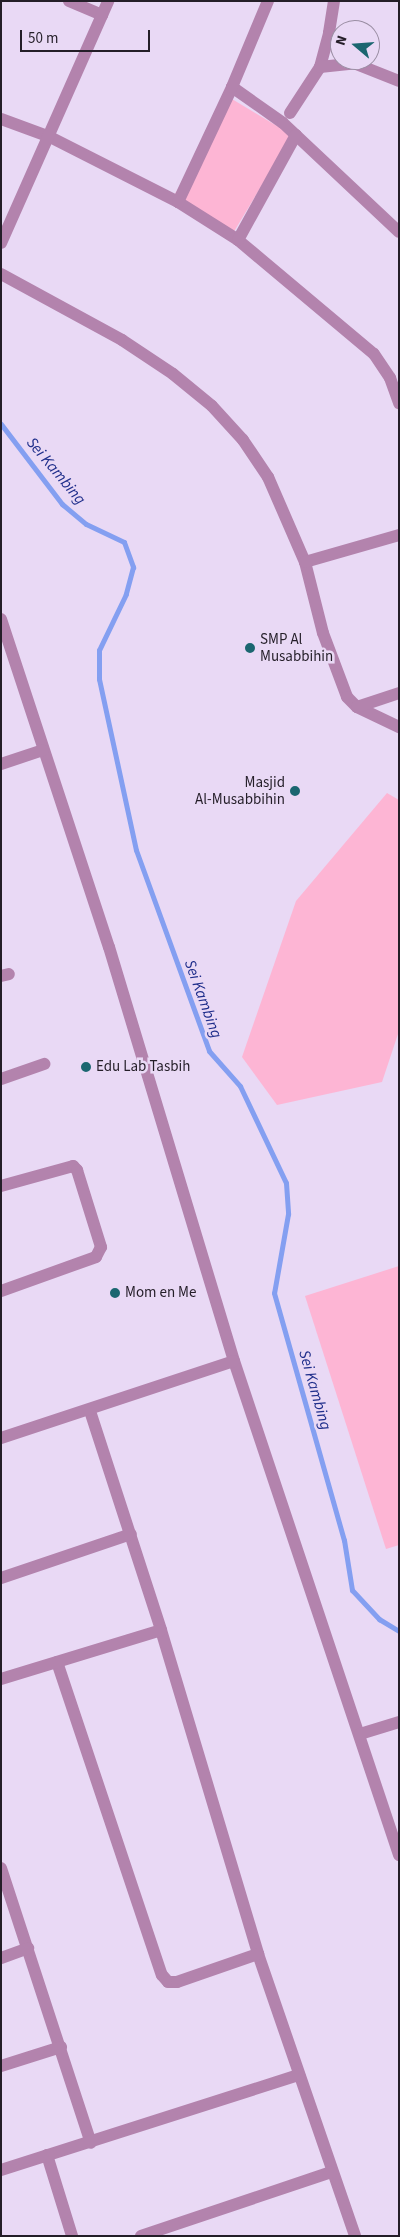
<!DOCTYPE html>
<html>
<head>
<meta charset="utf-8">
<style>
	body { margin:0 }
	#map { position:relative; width:400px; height:2237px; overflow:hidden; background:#e9d9f5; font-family:"Source Sans 3",sans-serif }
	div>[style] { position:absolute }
	.green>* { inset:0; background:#fdb5d4; transform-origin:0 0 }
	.stream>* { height:5px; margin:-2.5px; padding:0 2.5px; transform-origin:2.5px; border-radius:2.5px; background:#849ff1 }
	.street>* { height:12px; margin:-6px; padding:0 6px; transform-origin:6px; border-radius:6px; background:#b383ad }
	.dots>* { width:14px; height:14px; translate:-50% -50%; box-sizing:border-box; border:2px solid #e9d9f5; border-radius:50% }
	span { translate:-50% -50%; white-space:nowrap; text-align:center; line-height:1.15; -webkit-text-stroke:5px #e9d9f5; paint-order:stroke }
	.poi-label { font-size:15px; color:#241e28 }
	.left { translate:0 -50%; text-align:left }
	.right { translate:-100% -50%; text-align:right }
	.water-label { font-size:16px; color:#1f2e8b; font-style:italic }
	.frame { position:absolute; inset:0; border:2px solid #241e28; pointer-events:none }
	.north { position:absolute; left:330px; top:20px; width:50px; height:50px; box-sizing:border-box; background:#e9d9f5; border:1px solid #9a8ea3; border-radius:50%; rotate:288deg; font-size:14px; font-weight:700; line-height:20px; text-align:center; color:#241e28 }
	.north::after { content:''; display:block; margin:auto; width:18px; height:22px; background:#1b6670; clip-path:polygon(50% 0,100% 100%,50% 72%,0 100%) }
	.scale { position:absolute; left:20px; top:30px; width:130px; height:22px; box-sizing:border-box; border:2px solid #241e28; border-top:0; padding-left:6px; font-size:15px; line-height:18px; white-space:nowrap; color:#241e28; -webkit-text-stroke:4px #e9d9f5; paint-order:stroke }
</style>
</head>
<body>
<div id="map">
	<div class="green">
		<div style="left:232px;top:99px;width:70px;height:116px;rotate:31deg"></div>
		<div style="clip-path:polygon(387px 793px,399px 800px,399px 1031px,382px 1082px,277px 1105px,242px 1057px,296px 901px)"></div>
		<div style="clip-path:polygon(399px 1266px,399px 1545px,386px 1549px,305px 1296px)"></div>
	</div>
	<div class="stream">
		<div style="left:1px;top:424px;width:101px;rotate:52.7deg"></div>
		<div style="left:62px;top:504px;width:31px;rotate:40deg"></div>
		<div style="left:86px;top:524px;width:42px;rotate:25.3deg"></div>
		<div style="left:124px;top:542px;width:27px;rotate:70deg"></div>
		<div style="left:133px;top:567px;width:28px;rotate:105deg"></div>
		<div style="left:126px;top:594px;width:62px;rotate:115.7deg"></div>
		<div style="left:99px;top:650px;width:29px;rotate:90deg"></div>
		<div style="left:99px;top:679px;width:175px;rotate:77.8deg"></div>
		<div style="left:136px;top:850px;width:214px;rotate:70deg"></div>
		<div style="left:209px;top:1051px;width:47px;rotate:48.5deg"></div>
		<div style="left:240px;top:1086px;width:107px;rotate:64.6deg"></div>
		<div style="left:286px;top:1183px;width:31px;rotate:86deg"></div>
		<div style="left:288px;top:1214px;width:80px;rotate:100deg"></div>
		<div style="left:274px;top:1293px;width:257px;rotate:74.2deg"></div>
		<div style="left:344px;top:1540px;width:51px;rotate:80.9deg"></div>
		<div style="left:352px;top:1590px;width:40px;rotate:47deg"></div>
		<div style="left:379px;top:1619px;width:23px;rotate:31deg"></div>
	</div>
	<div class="street">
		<div style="left:69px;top:1px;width:36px;rotate:23deg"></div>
		<div style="left:334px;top:1px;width:32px;rotate:99deg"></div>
		<div style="left:329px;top:33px;width:24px;rotate:62deg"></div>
		<div style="left:346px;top:60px;width:57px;rotate:21.6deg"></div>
		<div style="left:320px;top:67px;width:35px;rotate:-75deg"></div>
		<div style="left:232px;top:87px;width:62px;rotate:35.2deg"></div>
		<div style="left:283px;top:123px;width:159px;rotate:43.2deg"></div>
		<div style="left:290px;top:113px;width:55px;rotate:-56.9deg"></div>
		<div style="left:320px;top:67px;width:31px;rotate:-6deg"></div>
		<div style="left:1px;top:119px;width:52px;rotate:20.2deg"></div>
		<div style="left:50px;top:137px;width:144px;rotate:26.9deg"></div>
		<div style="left:178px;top:202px;width:71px;rotate:32.3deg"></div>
		<div style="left:238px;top:240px;width:177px;rotate:40deg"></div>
		<div style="left:374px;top:354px;width:29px;rotate:56deg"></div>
		<div style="left:390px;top:378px;width:27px;rotate:70deg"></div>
		<div style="left:178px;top:202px;width:127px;rotate:-64.8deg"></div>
		<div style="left:232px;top:87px;width:93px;rotate:-67.3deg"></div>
		<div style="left:238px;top:240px;width:120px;rotate:-61.1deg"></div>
		<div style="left:1px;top:243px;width:265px;rotate:-66.1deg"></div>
		<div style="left:1px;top:274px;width:138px;rotate:28.6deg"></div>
		<div style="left:122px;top:340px;width:61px;rotate:33.7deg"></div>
		<div style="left:173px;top:374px;width:50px;rotate:39.4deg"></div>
		<div style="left:212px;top:406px;width:46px;rotate:47.6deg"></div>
		<div style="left:243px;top:440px;width:45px;rotate:56deg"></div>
		<div style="left:268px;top:477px;width:93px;rotate:66.5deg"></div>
		<div style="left:305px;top:562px;width:73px;rotate:75.8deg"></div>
		<div style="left:323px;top:633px;width:68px;rotate:69.4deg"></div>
		<div style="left:347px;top:697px;width:14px;rotate:45deg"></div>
		<div style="left:357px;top:707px;width:47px;rotate:25.5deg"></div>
		<div style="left:305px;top:562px;width:98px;rotate:-16deg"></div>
		<div style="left:1px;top:619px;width:345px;rotate:71.8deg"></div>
		<div style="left:109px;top:947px;width:432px;rotate:73.2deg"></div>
		<div style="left:234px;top:1361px;width:521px;rotate:71.53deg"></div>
		<div style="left:357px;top:707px;width:44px;rotate:-18.4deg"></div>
		<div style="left:1px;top:764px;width:44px;rotate:-18.4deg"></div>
		<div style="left:1px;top:976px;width:8px;rotate:-14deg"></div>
		<div style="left:1px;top:1079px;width:46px;rotate:-19.2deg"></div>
		<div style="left:1px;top:1186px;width:75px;rotate:-15.5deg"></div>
		<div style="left:73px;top:1166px;width:6px;rotate:45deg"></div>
		<div style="left:77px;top:1170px;width:81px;rotate:72.7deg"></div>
		<div style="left:101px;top:1247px;width:11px;rotate:117deg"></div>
		<div style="left:96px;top:1257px;width:101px;rotate:160.3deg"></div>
		<div style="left:90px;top:1411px;width:230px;rotate:72deg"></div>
		<div style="left:161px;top:1630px;width:338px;rotate:73.3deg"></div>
		<div style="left:258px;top:1954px;width:298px;rotate:71deg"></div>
		<div style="left:1px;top:1438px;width:245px;rotate:-18.3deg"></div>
		<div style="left:1px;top:1578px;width:137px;rotate:-18.7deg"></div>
		<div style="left:57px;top:1662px;width:330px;rotate:71.5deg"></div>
		<div style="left:162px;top:1975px;width:9px;rotate:49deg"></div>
		<div style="left:168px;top:1982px;width:9px"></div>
		<div style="left:177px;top:1982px;width:86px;rotate:-19.1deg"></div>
		<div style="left:1px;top:1679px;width:167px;rotate:-17deg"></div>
		<div style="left:360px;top:1734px;width:41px;rotate:-17.1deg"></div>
		<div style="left:1px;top:1868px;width:289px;rotate:71.9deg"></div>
		<div style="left:1px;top:1958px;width:29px;rotate:-20deg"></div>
		<div style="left:1px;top:2066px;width:63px;rotate:-17.6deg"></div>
		<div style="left:47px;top:2155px;width:85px;rotate:72.8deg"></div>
		<div style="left:1px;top:2170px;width:313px;rotate:-17.7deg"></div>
		<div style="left:141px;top:2236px;width:200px;rotate:-18.6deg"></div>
	</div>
	<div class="dots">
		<div style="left:250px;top:648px;background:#1b6670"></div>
		<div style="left:295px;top:791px;background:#1b6670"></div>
		<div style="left:86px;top:1067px;background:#1b6670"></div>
		<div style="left:115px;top:1293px;background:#1b6670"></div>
	</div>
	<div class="poi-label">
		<span class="left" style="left:260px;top:648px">SMP Al<br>Musabbihin</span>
		<span class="right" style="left:285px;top:791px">Masjid<br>Al-Musabbihin</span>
		<span class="left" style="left:96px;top:1067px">Edu Lab Tasbih</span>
		<span class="left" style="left:125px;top:1293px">Mom en Me</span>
	</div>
	<div class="water-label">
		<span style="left:56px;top:471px;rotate:50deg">Sei Kambing</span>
		<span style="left:203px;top:999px;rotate:70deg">Sei Kambing</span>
		<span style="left:315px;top:1390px;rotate:74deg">Sei Kambing</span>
	</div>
	<div class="frame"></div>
	<div class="north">N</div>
	<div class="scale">50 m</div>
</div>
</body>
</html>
